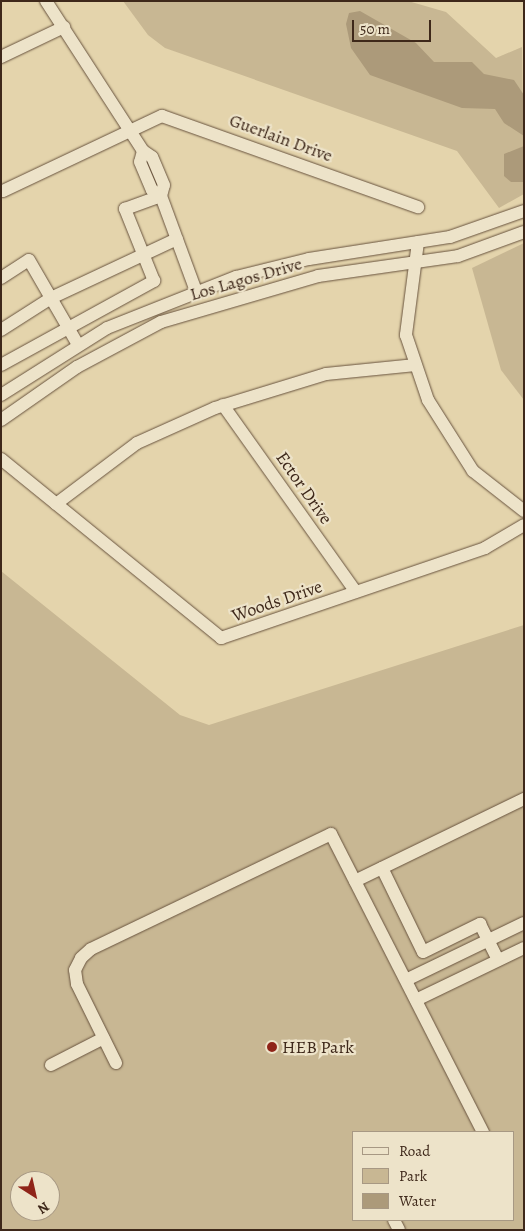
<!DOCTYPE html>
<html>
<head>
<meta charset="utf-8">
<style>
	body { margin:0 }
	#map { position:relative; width:525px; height:1231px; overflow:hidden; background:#e4d4ac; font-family:Alegreya,serif }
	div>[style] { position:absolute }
	.green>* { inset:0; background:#c8b793 }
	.water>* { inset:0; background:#ac9a7a }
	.roads { filter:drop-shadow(0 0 1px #68533e) drop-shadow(0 0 1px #68533e) }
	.minor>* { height:12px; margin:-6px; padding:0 6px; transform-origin:6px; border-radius:6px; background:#ede3c9 }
	.dots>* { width:14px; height:14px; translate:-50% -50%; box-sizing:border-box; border:2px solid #ede3c9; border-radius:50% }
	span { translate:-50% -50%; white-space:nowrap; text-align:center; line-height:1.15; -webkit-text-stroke:4.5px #ede3c9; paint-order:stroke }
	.street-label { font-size:18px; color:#3e281a }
	.poi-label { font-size:18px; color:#3e281a }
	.left { translate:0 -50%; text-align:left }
	.frame { position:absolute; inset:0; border:2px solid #3e281a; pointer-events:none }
	.legend { position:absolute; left:352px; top:1131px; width:162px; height:90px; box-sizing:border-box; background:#ede3c9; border:1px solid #a79883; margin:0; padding:6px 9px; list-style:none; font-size:15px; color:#3e281a }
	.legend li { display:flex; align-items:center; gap:10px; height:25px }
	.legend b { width:25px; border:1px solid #a79883 }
	.north { position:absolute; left:10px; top:1171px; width:50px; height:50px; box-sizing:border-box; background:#ede3c9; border:1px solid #a79883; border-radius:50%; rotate:145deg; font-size:14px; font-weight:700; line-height:20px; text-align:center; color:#3e281a }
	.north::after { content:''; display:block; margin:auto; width:18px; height:22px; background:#8f2418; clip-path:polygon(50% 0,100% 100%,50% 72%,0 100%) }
	.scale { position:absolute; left:352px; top:20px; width:79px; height:22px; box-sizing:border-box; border:2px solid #3e281a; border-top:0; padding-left:6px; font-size:15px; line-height:18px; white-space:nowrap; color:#3e281a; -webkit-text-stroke:4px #ede3c9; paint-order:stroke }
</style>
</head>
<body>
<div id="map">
	<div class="green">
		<div style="clip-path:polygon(123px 1px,408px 1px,446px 12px,496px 58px,522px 47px,524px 194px,499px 208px,457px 151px,165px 48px,148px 35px)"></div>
		<div style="clip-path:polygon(524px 243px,524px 400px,501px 370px,472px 268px)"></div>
		<div style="clip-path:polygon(evenodd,1px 571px,180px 715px,209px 725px,524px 625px,524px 1230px,1px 1230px,1px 571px,354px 1132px,514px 1132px,514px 1220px,354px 1220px,354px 1132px,1px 571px,20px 1181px,50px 1181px,50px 1211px,20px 1211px,20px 1181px)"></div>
	</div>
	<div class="water">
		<div style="clip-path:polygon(360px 11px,416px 43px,434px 62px,472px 62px,484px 74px,514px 80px,524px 95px,524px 136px,504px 123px,495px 109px,462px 108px,370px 75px,351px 48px,346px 24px,349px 13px)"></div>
		<div style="clip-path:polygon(524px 146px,524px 182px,511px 182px,504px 176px,504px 154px)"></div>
	</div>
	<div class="roads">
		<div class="minor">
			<div style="left:46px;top:1px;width:179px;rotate:57.1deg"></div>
			<div style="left:1px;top:57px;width:70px;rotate:-25.5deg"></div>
			<div style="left:3px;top:191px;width:176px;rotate:-25.3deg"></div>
			<div style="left:162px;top:116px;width:272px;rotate:19.6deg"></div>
			<div style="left:161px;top:196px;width:11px;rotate:-75deg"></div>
			<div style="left:164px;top:185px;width:30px;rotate:-113deg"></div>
			<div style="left:152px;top:157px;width:11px;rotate:-146deg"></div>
			<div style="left:143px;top:151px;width:11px;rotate:105deg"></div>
			<div style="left:140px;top:162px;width:30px;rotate:67deg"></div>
			<div style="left:152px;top:190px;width:11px;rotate:34deg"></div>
			<div style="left:161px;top:196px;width:101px;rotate:69.8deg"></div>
			<div style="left:418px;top:242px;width:94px;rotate:97.4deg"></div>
			<div style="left:406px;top:335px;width:69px;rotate:71.3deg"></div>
			<div style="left:428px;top:400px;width:84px;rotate:57.6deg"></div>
			<div style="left:473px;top:471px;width:65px;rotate:38.1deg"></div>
			<div style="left:1px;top:278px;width:33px;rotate:-33deg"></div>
			<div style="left:29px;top:260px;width:98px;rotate:60deg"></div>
			<div style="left:1px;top:330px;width:59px;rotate:-32.6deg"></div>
			<div style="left:51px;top:298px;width:139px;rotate:-25.1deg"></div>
			<div style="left:1px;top:365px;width:175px;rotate:-28.8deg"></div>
			<div style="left:154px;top:281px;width:78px;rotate:-111.9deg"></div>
			<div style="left:125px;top:209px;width:38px;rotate:-20deg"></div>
			<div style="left:1px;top:395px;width:125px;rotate:-32.3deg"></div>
			<div style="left:107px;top:328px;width:139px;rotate:-21.6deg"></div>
			<div style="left:236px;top:277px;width:75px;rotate:-13.9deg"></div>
			<div style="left:309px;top:259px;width:143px;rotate:-8.9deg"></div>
			<div style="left:450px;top:237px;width:78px;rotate:-19.4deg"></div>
			<div style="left:223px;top:405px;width:229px;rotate:54.6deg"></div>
			<div style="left:1px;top:420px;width:93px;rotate:-34.9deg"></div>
			<div style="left:77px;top:367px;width:95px;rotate:-28.2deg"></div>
			<div style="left:161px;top:322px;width:164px;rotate:-16.3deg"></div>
			<div style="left:318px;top:276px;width:141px;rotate:-8.1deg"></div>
			<div style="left:458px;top:256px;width:70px;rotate:-20deg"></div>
			<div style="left:1px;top:459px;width:284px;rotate:39.1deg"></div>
			<div style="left:221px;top:638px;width:279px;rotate:-18.8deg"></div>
			<div style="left:485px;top:548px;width:45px;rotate:-30.5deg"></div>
			<div style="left:56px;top:504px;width:101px;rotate:-37deg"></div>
			<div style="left:137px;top:443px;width:85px;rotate:-24.2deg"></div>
			<div style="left:215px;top:408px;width:116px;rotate:-17deg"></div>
			<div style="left:326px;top:374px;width:90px;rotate:-5.7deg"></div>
			<div style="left:382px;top:868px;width:93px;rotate:64deg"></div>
			<div style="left:423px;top:952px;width:64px;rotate:-26.2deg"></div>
			<div style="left:480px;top:924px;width:40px;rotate:63.4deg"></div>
			<div style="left:355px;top:881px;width:188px;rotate:-25.9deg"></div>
			<div style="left:406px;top:980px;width:131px;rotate:-25.8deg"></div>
			<div style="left:416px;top:1000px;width:120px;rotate:-25.7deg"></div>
			<div style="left:116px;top:1063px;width:88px;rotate:-116.3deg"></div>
			<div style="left:77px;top:984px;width:14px;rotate:-98deg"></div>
			<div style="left:75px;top:970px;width:13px;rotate:-63deg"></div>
			<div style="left:81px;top:958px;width:13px;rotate:-42deg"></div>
			<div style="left:91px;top:949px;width:266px;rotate:-25.6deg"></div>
			<div style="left:331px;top:834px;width:335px;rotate:63deg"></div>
			<div style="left:51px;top:1065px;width:59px;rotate:-27deg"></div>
			<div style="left:394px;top:1220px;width:11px;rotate:63deg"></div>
		</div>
	</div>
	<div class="dots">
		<div style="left:272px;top:1047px;background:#8f2418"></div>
	</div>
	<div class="street-label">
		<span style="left:281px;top:138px;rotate:20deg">Guerlain Drive</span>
		<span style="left:246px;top:279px;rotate:-16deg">Los Lagos Drive</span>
		<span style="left:304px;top:488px;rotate:55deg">Ector Drive</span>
		<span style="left:277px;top:601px;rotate:-19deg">Woods Drive</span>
	</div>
	<div class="poi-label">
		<span class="left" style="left:282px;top:1047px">HEB Park</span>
	</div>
	<div class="frame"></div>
	<ul class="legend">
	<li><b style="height:6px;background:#ede3c9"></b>Road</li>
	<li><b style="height:14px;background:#c8b793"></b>Park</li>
	<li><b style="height:14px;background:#ac9a7a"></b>Water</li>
	</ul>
	<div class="north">N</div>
	<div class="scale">50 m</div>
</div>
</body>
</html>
